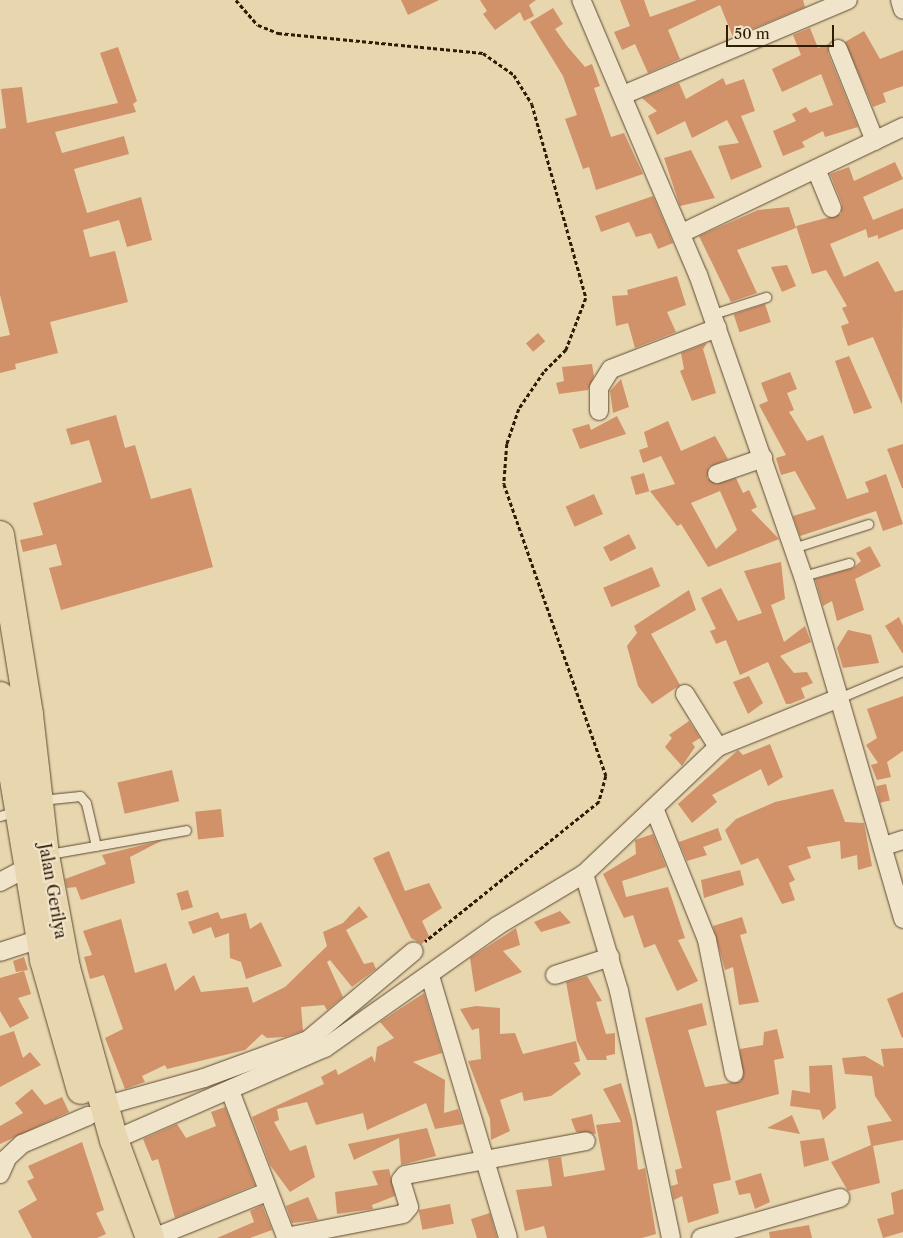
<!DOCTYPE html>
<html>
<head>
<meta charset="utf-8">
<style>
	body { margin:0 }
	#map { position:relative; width:903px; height:1238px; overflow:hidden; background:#e8d6af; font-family:"Libre Caslon Text",serif }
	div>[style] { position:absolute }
	.building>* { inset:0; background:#d19169; transform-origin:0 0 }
	.path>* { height:2.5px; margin-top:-1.25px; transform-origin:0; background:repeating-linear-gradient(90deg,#301b05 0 4px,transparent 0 6.5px) }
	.roads { filter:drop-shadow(0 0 1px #5e4a30) drop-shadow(0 0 1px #5e4a30) }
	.lane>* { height:9px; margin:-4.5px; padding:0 4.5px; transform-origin:4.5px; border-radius:4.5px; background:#f0e4cb }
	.street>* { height:18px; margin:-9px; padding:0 9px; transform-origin:9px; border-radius:9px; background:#f0e4cb }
	.highway>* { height:28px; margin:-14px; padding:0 14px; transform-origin:14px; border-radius:14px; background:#e8d6af }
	span { translate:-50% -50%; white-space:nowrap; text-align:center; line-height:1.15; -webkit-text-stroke:4.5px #f0e4cb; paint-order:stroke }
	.street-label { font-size:16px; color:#301b05 }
	.scale { position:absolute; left:726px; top:25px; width:108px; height:22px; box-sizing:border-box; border:2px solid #301b05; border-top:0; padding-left:6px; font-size:15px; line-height:18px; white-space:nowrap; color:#301b05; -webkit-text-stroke:4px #f0e4cb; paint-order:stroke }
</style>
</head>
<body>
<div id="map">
	<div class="building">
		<div style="clip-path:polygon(401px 0,439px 0,408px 15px)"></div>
		<div style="clip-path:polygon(480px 0,536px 0,529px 5px,534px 16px,524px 21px,520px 12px,495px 30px,483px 14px,487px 11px)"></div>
		<div style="clip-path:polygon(620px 0,644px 0,650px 17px,697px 0,803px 0,805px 7px,733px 37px,720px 5px,668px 30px,680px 59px,648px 73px,635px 44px,622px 50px,614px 32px,630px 26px)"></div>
		<div style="clip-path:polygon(553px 8px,563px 24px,555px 29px,567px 46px,585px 67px,592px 64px,600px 86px,594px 88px,611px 137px,624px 133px,643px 174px,596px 190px,589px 167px,583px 169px,565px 119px,577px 115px,563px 76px,530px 22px)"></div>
		<div style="clip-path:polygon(810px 28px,818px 48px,829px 44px,828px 53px,858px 127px,825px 137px,823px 131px,802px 142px,805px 147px,783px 156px,773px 131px,796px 121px,792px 114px,806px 107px,810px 113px,833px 105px,821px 74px,782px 92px,772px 69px,801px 55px,793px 35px)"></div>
		<div style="clip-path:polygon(864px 31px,880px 59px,903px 50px,903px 86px,883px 93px,886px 102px,873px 107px,845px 42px)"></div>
		<div style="clip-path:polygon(118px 47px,137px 101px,133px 104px,136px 112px,55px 132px,62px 153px,124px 136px,129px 154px,74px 169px,87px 213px,141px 197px,152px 240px,127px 247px,119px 220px,83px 230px,90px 257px,115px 251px,128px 302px,50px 322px,58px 353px,15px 364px,16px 369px,0 373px,0 337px,10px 335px,0 295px,0 129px,6px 128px,1px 89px,22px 87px,27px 123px,118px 103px,100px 53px)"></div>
		<div style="clip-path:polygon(723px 78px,726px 85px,744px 79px,755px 111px,741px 116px,762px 167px,731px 180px,718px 146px,739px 143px,727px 120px,692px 138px,685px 121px,657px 135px,648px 116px,657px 111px,642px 98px,679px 83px,686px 99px)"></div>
		<div style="clip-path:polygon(691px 150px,715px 198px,680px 206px,664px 158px)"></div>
		<div style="clip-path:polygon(895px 162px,903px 179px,863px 197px,873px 220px,903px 208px,903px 229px,878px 239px,878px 235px,868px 238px,866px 229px,830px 244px,844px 277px,878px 261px,895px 292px,903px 290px,902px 405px,873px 337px,848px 346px,841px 326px,849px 323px,842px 308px,847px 306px,826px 270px,812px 274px,796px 226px,841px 214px,842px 204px,830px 174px,849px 167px,854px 181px)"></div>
		<div style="clip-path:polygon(653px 196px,673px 243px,658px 249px,651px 233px,636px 237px,629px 222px,601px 232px,595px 216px)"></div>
		<div style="clip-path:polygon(789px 207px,796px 228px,737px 250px,757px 293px,731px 302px,699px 236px,758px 210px)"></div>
		<div style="clip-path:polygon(787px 265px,796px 286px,782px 292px,771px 267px)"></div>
		<div style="clip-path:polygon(677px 276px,686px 305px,667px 312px,676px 332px,635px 348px,628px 323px,616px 326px,612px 296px,628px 295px,627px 290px)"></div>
		<div style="left:765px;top:304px;width:19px;height:33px;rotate:72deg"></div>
		<div style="left:538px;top:333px;width:11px;height:16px;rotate:49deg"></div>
		<div style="clip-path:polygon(707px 343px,703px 349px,716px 393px,692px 401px,680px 371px,684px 369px,681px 353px)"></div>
		<div style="clip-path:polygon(849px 356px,872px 408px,854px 414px,835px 361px)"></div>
		<div style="clip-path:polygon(592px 364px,594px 376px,588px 390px,559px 394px,556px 383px,564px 381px,562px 367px)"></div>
		<div style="clip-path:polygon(790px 372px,797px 389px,787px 393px,794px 410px,789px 412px,807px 441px,823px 435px,847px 499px,869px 492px,865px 482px,886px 474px,903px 524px,883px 531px,876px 511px,800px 536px,793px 516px,816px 509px,795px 471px,781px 475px,776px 458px,786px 455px,759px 405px,768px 401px,761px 383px)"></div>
		<div style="clip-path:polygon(621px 379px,629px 407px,613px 413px,610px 391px)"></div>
		<div style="clip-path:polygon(116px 415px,125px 448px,135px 445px,151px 499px,191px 488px,213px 567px,61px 610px,49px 568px,62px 565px,56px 544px,23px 552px,20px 540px,43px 535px,33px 503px,102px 482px,89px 440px,71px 445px,66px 429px)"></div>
		<div style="clip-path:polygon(617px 416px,626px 434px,580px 449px,572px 429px,589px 424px,591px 430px)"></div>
		<div style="clip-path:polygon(evenodd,668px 421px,681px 451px,715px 436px,728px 459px,709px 467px,707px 478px,716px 484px,736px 478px,743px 493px,749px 490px,757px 507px,751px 510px,779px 539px,708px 567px,681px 524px,677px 526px,650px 491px,675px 484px,661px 456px,643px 463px,639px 450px,648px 447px,644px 432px,668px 421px,720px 491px,737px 530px,716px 549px,691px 503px,720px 491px)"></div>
		<div style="clip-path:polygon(903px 444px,903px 488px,902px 488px,887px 449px)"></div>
		<div style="left:644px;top:473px;width:19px;height:14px;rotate:74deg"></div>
		<div style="left:594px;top:494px;width:22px;height:31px;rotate:66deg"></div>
		<div style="left:629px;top:534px;width:16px;height:29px;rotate:63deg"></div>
		<div style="clip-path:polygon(870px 546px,881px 566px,855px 579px,864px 610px,837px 621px,832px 601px,823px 606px,815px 579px,853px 568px,861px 561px,856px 553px)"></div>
		<div style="clip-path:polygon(781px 562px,785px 599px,771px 605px,784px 642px,805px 626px,811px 642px,780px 656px,794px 673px,807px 672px,813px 683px,801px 688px,805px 698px,790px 704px,786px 704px,768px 662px,740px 675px,726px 640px,716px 644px,710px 631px,716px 629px,701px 598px,721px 588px,738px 621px,762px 613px,744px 571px)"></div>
		<div style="left:652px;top:567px;width:21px;height:53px;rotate:67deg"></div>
		<div style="clip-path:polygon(689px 590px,696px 610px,651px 634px,680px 685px,652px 704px,638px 686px,627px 646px,637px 633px,634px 626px)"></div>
		<div style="clip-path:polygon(899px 617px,903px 626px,903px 654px,885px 626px)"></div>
		<div style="clip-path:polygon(848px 630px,871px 635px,879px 663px,843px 668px,837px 648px)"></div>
		<div style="clip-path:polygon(749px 676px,763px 703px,748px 714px,733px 682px)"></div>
		<div style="clip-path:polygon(903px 696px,903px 751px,887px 762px,891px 777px,877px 780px,871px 765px,878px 763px,866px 745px,877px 738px,867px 709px)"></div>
		<div style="clip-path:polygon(689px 721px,700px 738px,692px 743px,695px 747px,682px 766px,665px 747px,672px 738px,669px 735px)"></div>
		<div style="clip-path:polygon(770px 744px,783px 777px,768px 786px,761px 769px,712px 795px,717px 802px,692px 823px,678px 804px,738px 750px,743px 755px)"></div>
		<div style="left:172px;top:770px;width:32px;height:56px;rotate:77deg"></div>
		<div style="left:886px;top:784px;width:17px;height:10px;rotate:77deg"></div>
		<div style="clip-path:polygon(833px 789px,845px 822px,864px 823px,872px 866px,858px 870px,857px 855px,841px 859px,840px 841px,807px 847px,811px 858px,788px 866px,795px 880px,789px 883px,795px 900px,782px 904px,758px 858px,741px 865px,725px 830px,736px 819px,775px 802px)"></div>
		<div style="left:221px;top:809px;width:28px;height:26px;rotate:84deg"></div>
		<div style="clip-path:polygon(718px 828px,722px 840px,703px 847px,707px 855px,687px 861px,679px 842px)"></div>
		<div style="clip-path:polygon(653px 834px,666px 867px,622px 881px,626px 897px,668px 887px,685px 938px,678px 940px,698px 981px,677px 991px,655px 944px,644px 948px,633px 915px,624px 918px,603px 874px,636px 854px,635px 840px)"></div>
		<div style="clip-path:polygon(163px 840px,130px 857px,135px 883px,81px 900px,76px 887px,67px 888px,65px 879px,106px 864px,102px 855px)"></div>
		<div style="clip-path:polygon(389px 851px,405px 891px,429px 883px,442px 908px,422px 921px,429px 936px,422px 944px,411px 938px,373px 858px)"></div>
		<div style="clip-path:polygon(740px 870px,744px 885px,704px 898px,701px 880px)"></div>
		<div style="left:188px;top:890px;width:18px;height:12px;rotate:74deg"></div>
		<div style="clip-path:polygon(359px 906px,368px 917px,346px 930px,364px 964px,373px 962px,376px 969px,352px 987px,330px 960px,327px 962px,343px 997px,327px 1010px,324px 1005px,301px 1007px,303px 1031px,285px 1037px,267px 1038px,262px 1034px,245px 1050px,167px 1069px,165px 1065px,142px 1076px,145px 1082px,125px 1089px,105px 1038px,123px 1029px,104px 975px,90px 979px,84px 957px,92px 955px,83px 931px,121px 919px,135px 973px,166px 963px,175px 991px,194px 975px,201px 992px,248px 987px,253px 1003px,285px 987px,327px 946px,323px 932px,343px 923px)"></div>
		<div style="clip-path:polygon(560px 911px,571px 923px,541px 932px,534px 922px)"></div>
		<div style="clip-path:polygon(218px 912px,221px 919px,246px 913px,250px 929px,261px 922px,282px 966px,246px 979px,241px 962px,230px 958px,229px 933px,215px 938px,211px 927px,193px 934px,188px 922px)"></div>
		<div style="clip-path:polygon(742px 917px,747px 933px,740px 935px,759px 1002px,739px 1005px,733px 967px,725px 970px,713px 926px)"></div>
		<div style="clip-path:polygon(516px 928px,520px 945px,503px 951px,522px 972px,475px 992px,470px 958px)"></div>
		<div style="clip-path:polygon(24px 957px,28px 970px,16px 972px,13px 961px)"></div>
		<div style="clip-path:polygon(24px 971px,31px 994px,18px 998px,29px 1018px,10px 1028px,0 1011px,0 978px)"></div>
		<div style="clip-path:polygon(587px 976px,602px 1001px,596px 1002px,606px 1034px,615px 1033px,615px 1054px,606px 1056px,607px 1060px,587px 1060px,577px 1041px,566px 982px)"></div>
		<div style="clip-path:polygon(903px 992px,903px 1037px,902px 1038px,887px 999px)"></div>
		<div style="clip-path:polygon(424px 993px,442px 1053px,413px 1062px,445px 1080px,444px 1113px,458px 1109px,463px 1124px,435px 1129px,426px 1103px,367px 1130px,363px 1113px,316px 1125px,307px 1102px,277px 1109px,279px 1120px,274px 1122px,290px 1151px,306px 1145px,315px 1177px,290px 1192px,270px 1165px,252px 1117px,324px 1084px,321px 1077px,336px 1069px,338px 1075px,372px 1056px,375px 1063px,377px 1047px,394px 1038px,380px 1022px)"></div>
		<div style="clip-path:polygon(702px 1003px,707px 1025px,688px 1030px,705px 1087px,741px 1081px,740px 1049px,763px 1045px,764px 1032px,777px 1029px,784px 1058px,774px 1060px,779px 1094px,716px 1111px,731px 1180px,713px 1184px,719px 1213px,688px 1223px,682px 1196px,674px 1200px,671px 1186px,678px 1184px,675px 1170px,682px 1168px,645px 1018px)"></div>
		<div style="clip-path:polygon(476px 1006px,500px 1008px,500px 1034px,515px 1033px,523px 1054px,576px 1041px,580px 1061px,574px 1063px,581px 1074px,551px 1096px,524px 1101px,522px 1092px,500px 1100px,510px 1131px,491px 1140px,490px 1119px,468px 1061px,481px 1059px,479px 1028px,472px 1030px,460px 1009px)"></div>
		<div style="clip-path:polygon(14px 1031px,23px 1058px,30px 1052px,41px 1065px,0 1087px,0 1036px)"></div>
		<div style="clip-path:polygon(903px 1048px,903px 1140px,873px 1146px,880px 1183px,848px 1191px,831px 1162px,871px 1145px,867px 1126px,892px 1121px,875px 1096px,872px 1076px,845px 1074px,842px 1058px,865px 1056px,884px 1067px,881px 1049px)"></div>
		<div style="clip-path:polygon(832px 1065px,836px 1108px,823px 1120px,820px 1110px,790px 1106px,792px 1090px,810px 1093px,809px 1066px)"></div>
		<div style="clip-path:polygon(621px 1083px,632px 1120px,638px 1170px,645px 1168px,656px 1234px,642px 1238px,547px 1238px,544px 1226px,525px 1231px,516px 1190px,552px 1186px,548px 1159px,561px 1157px,564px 1177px,605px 1170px,596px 1125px,621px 1122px,603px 1089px)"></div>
		<div style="clip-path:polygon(32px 1089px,45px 1105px,62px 1097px,69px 1112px,0 1144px,0 1126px,23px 1113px,15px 1103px)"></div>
		<div style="clip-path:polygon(225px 1107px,255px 1185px,175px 1218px,158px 1159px,152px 1161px,143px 1139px,177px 1124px,186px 1138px,216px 1126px,211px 1112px)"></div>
		<div style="clip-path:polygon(592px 1114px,596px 1134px,576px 1132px,571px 1119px)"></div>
		<div style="clip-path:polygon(792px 1115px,800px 1134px,767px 1128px)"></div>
		<div style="clip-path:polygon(427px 1128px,436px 1156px,401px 1165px,399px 1138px,354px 1160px,348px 1144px)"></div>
		<div style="clip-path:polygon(824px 1138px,829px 1160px,804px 1167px,800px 1141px)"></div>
		<div style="clip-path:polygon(82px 1142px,104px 1210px,96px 1213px,106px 1234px,97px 1238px,32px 1238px,18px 1211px,37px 1200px,27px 1181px,34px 1178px,28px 1166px)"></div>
		<div style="clip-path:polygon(389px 1169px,395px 1196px,372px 1205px,373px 1209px,337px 1214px,335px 1192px,378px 1185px,372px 1171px)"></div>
		<div style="clip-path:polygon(761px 1173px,770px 1202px,755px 1209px,750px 1193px,739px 1195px,735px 1181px)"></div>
		<div style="clip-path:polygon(903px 1189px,903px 1232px,883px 1238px,877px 1219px,894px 1214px,891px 1193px)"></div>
		<div style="clip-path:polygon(308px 1197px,318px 1220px,292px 1223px,286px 1206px)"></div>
		<div style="left:450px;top:1204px;width:20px;height:32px;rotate:79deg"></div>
		<div style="clip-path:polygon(262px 1205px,272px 1230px,250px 1238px,217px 1238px,254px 1222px,250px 1211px)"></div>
		<div style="clip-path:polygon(490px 1213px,497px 1238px,477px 1238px,471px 1219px)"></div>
		<div style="clip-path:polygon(809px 1225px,812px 1238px,770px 1238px,769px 1232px)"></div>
	</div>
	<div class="path">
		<div style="left:236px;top:0;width:33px;rotate:49deg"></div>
		<div style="left:258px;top:25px;width:22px;rotate:22deg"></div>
		<div style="left:278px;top:33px;width:206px;rotate:5.6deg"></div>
		<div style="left:483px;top:53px;width:38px;rotate:35deg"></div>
		<div style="left:514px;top:75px;width:34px;rotate:58deg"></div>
		<div style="left:532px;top:104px;width:201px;rotate:74.4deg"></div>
		<div style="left:586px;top:298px;width:56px;rotate:111deg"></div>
		<div style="left:566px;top:350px;width:31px;rotate:135deg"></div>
		<div style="left:544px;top:372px;width:45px;rotate:124deg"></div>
		<div style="left:519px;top:409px;width:37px;rotate:109deg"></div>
		<div style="left:507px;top:444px;width:40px;rotate:94.3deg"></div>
		<div style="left:504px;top:484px;width:309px;rotate:70.7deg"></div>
		<div style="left:606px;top:776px;width:27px;rotate:105deg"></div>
		<div style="left:599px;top:802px;width:223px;rotate:141.2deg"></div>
	</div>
	<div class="roads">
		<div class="lane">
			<div style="left:713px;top:314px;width:56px;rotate:-17.8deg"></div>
			<div style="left:793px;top:548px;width:79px;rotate:-17.7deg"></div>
			<div style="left:803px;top:576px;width:48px;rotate:-15.8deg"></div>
			<div style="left:839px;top:698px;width:69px;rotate:-22.9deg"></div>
			<div style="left:41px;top:800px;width:39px;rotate:-6deg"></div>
			<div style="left:80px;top:796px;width:9px;rotate:49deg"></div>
			<div style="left:86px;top:803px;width:44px;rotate:76.9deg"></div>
			<div style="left:0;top:816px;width:17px;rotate:-17deg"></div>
			<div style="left:49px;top:854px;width:139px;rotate:-9.9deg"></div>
		</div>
		<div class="street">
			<div style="left:900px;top:0;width:10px;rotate:73deg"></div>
			<div style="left:838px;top:49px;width:99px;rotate:68.1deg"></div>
			<div style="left:623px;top:95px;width:244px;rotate:-22.9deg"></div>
			<div style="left:816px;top:169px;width:42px;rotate:67.7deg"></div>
			<div style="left:682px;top:233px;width:245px;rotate:-25.6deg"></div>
			<div style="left:599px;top:411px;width:23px;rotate:-90deg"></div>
			<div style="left:599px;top:388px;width:22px;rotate:-58deg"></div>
			<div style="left:611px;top:369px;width:114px;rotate:-21.1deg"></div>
			<div style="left:717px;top:474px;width:49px;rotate:-19.2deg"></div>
			<div style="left:685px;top:694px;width:62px;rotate:58.1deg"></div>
			<div style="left:839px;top:698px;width:230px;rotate:73.8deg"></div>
			<div style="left:654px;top:808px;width:142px;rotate:68.1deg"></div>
			<div style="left:707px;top:940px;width:136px;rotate:78.5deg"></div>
			<div style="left:884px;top:846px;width:20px;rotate:-18deg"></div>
			<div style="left:584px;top:874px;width:122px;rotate:73.3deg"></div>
			<div style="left:619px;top:991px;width:252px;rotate:78.1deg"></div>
			<div style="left:0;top:882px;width:32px;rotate:-28deg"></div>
			<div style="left:0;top:952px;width:42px;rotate:-18deg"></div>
			<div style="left:555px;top:975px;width:58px;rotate:-18.1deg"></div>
			<div style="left:430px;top:976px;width:273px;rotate:73.4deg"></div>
			<div style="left:230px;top:1091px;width:156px;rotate:69deg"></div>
			<div style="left:286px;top:1237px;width:119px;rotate:-11.1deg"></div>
			<div style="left:403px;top:1214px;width:9px;rotate:-49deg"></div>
			<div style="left:409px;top:1207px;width:28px;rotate:-107deg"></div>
			<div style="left:401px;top:1180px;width:6px;rotate:-51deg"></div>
			<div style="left:405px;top:1175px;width:184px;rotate:-10.6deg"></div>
			<div style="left:104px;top:1106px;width:104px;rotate:-15.6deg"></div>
			<div style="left:204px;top:1078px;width:111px;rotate:-20.1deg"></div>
			<div style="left:308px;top:1040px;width:138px;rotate:-40deg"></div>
			<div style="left:114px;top:1140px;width:230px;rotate:-23.6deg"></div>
			<div style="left:325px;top:1048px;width:211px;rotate:-35.3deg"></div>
			<div style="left:497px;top:926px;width:101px;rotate:-30.9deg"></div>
			<div style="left:584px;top:874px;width:185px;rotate:-43.5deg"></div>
			<div style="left:718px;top:747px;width:131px;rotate:-22deg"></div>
			<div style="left:839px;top:698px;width:127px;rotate:-106.4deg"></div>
			<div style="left:803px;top:576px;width:319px;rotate:-109.2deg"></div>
			<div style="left:698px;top:275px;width:299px;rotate:-113deg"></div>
			<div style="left:0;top:1174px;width:17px;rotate:-66deg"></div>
			<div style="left:7px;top:1158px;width:21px;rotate:-43deg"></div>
			<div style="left:22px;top:1144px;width:72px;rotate:-23deg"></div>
			<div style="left:153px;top:1238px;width:123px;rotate:-22deg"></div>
			<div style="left:701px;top:1238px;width:145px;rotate:-16.1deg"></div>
		</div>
		<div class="highway">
			<div style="left:0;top:535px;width:182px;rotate:80.8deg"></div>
			<div style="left:29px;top:715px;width:141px;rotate:83.5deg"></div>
			<div style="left:45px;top:855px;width:115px;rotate:79.5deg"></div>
			<div style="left:66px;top:968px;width:179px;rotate:74.4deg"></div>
			<div style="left:114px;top:1140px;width:104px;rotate:69.8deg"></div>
			<div style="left:0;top:696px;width:268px;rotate:80.5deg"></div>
			<div style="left:44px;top:960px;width:135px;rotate:74.1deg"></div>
		</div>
	</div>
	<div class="street-label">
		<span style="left:53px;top:891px;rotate:80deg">Jalan Gerilya</span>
	</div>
	<div class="scale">50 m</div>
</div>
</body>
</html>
